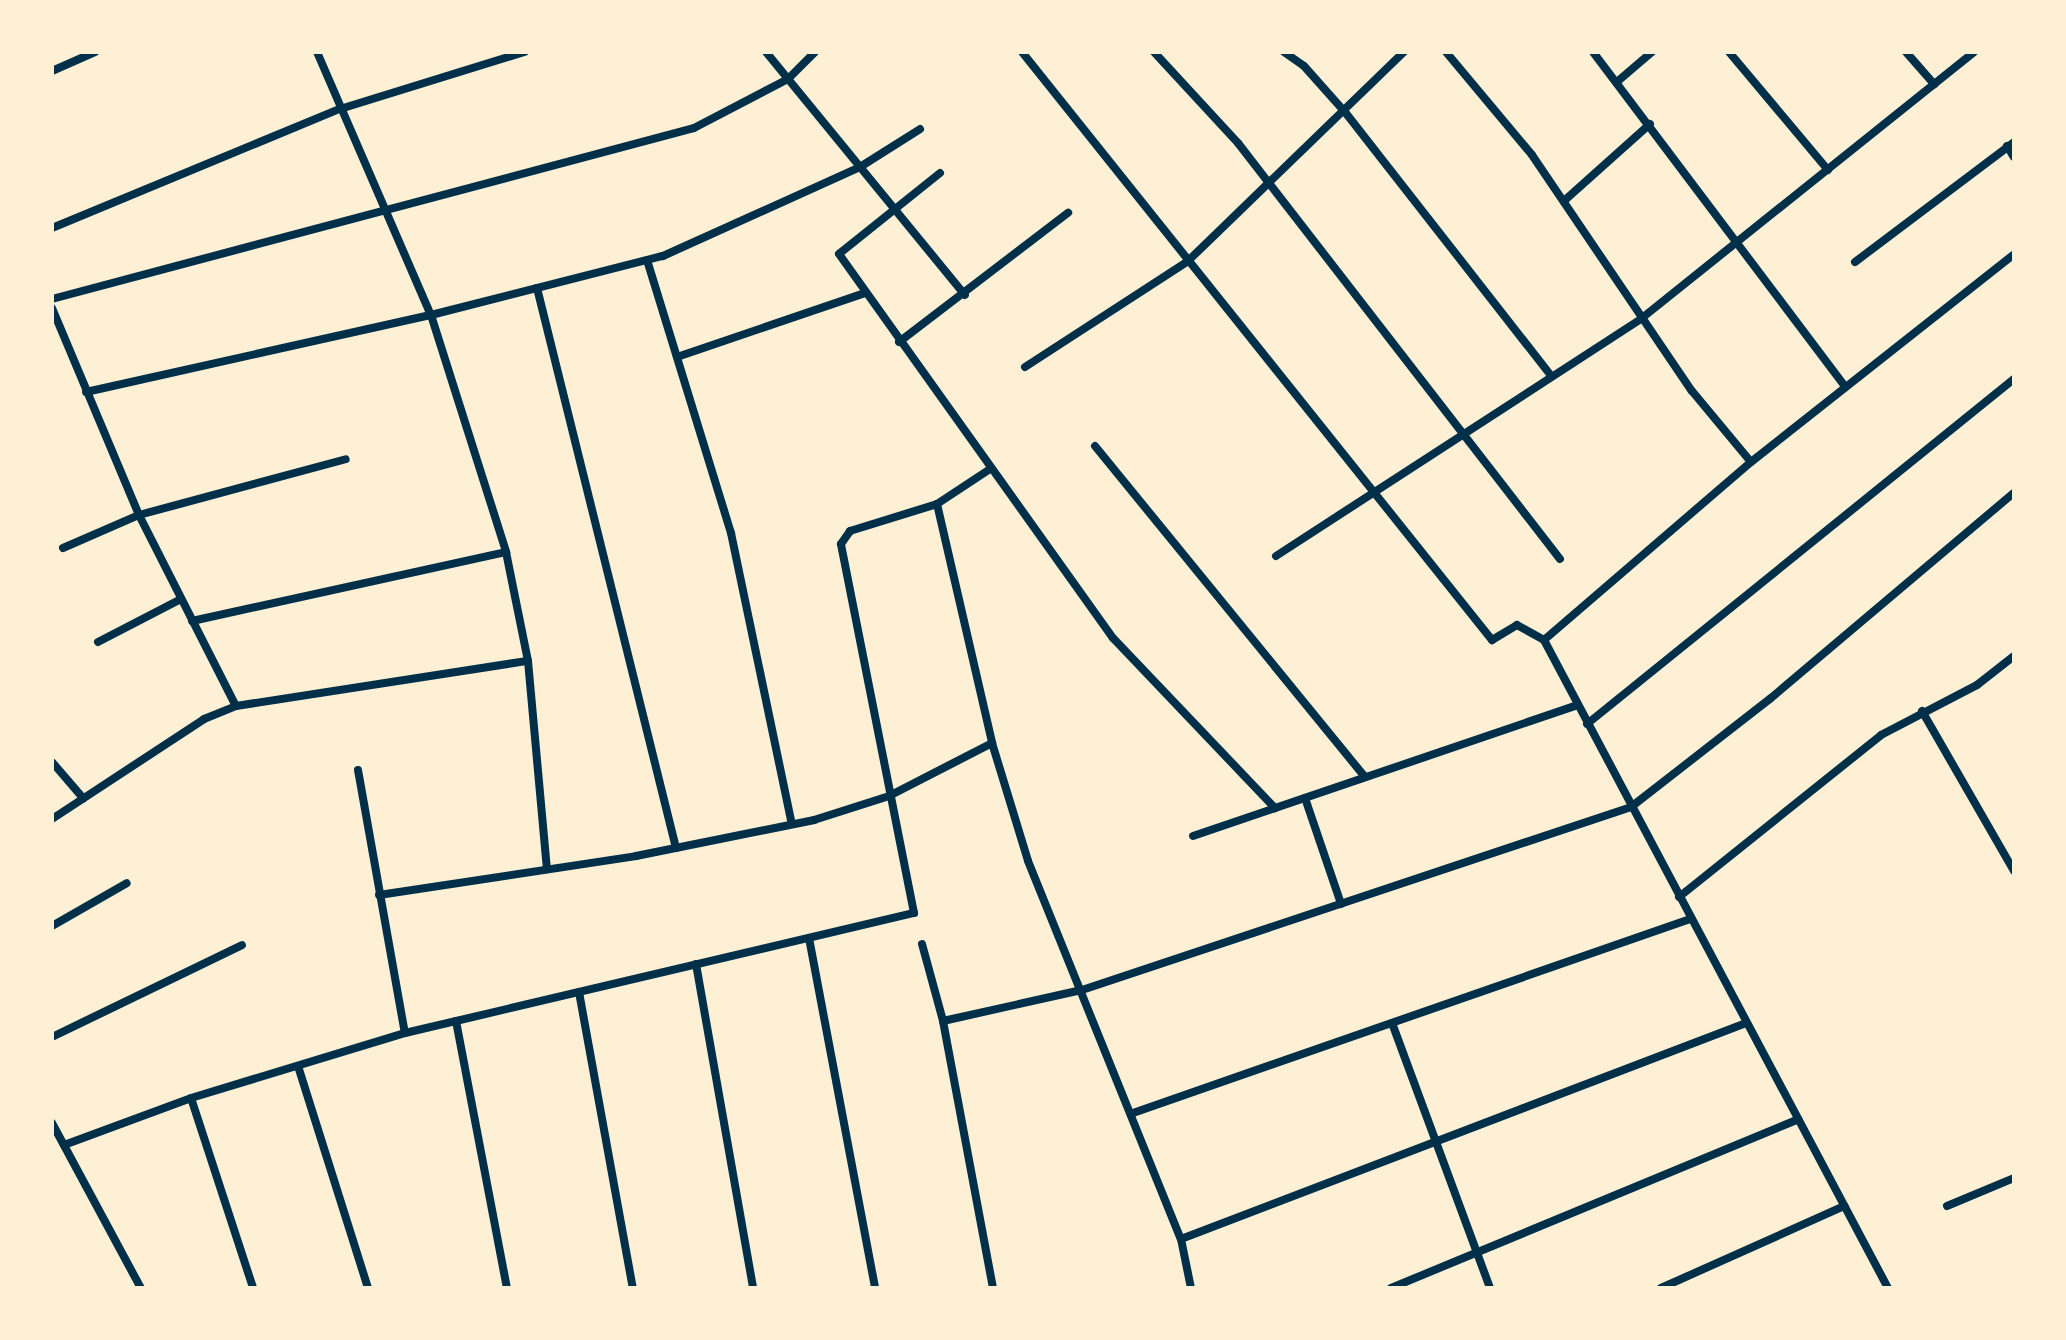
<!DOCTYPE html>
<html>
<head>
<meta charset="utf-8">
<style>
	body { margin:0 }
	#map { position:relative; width:2066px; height:1340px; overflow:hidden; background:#fdf0d5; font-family:"Roboto Serif",serif }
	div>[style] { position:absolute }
	.minor>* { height:8px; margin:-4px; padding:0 4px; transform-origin:4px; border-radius:4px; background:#003049 }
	span { translate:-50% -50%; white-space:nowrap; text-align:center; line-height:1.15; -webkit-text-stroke:8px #fdf0d5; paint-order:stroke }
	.frame { position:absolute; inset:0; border:54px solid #fdf0d5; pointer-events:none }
</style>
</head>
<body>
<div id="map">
	<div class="minor">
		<div style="left:317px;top:52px;width:287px;rotate:66.6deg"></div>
		<div style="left:431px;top:315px;width:249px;rotate:72.4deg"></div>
		<div style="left:506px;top:552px;width:111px;rotate:78.6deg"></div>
		<div style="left:528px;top:661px;width:209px;rotate:84.8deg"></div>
		<div style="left:766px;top:52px;width:314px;rotate:50.7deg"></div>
		<div style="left:1022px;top:52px;width:753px;rotate:51.36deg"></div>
		<div style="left:1492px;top:640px;width:29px;rotate:-31deg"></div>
		<div style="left:1517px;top:625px;width:31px;rotate:29deg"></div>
		<div style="left:1544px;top:640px;width:734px;rotate:62.04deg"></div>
		<div style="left:1154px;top:52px;width:124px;rotate:47.3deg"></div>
		<div style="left:1238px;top:143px;width:526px;rotate:52.26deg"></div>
		<div style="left:1284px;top:52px;width:24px;rotate:35deg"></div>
		<div style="left:1304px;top:66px;width:62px;rotate:48.3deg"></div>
		<div style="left:1345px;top:112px;width:333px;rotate:52deg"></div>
		<div style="left:1446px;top:52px;width:134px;rotate:50.1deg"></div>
		<div style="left:1532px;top:155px;width:285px;rotate:55.9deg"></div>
		<div style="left:1692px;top:391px;width:92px;rotate:50.3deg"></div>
		<div style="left:1593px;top:52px;width:419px;rotate:53deg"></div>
		<div style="left:1729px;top:52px;width:154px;rotate:50deg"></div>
		<div style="left:1906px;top:52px;width:43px;rotate:48.8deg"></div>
		<div style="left:52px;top:71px;width:47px;rotate:-23.8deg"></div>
		<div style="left:1618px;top:81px;width:45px;rotate:-40.5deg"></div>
		<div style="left:2007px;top:146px;width:13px;rotate:58deg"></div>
		<div style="left:940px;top:173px;width:129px;rotate:141.3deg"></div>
		<div style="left:839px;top:254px;width:472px;rotate:54.5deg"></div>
		<div style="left:1113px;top:638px;width:235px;rotate:46.4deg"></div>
		<div style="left:1565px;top:200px;width:114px;rotate:-41.8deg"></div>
		<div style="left:52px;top:228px;width:312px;rotate:-22.5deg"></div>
		<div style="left:340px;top:109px;width:193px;rotate:-17.2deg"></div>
		<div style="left:647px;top:260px;width:286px;rotate:72.9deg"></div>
		<div style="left:731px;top:533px;width:297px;rotate:78.2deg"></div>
		<div style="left:1855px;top:262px;width:199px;rotate:-37deg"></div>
		<div style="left:537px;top:288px;width:577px;rotate:76.06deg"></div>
		<div style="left:52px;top:299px;width:664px;rotate:-14.91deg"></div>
		<div style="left:694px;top:128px;width:106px;rotate:-27.5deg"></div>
		<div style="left:788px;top:79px;width:38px;rotate:-45deg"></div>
		<div style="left:52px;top:308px;width:225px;rotate:67.2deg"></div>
		<div style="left:139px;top:515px;width:214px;rotate:63.1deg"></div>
		<div style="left:899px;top:342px;width:213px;rotate:-37.4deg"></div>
		<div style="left:677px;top:357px;width:199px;rotate:-18.8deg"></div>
		<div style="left:1025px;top:367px;width:194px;rotate:-33deg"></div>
		<div style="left:1188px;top:261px;width:301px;rotate:-44.1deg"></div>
		<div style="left:86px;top:392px;width:353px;rotate:-12.6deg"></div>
		<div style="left:431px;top:315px;width:239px;rotate:-14.3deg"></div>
		<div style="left:663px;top:256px;width:216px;rotate:-24.3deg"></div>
		<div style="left:860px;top:167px;width:71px;rotate:-32.3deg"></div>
		<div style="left:1095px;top:446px;width:427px;rotate:50.8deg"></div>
		<div style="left:937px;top:504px;width:245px;rotate:77deg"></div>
		<div style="left:992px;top:743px;width:123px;rotate:73deg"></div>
		<div style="left:1028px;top:861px;width:408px;rotate:68deg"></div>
		<div style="left:1181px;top:1239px;width:50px;rotate:78.5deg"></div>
		<div style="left:63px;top:548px;width:83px;rotate:-23.5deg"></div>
		<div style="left:139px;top:515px;width:214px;rotate:-15.1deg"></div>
		<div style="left:1276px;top:556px;width:437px;rotate:-33deg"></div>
		<div style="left:1642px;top:318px;width:425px;rotate:-38.7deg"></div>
		<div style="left:192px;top:621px;width:321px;rotate:-12.4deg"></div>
		<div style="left:1544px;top:640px;width:273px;rotate:-40.7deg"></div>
		<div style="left:1751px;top:462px;width:335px;rotate:-38.3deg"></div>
		<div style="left:98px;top:642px;width:93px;rotate:-27.4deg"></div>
		<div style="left:1922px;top:711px;width:185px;rotate:60.1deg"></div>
		<div style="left:1587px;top:724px;width:549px;rotate:-38.94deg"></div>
		<div style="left:52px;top:762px;width:48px;rotate:49.3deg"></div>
		<div style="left:358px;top:770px;width:267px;rotate:79.9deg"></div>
		<div style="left:1305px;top:798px;width:112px;rotate:71.2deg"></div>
		<div style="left:52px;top:819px;width:182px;rotate:-33.3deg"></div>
		<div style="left:204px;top:719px;width:35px;rotate:-22deg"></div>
		<div style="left:236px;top:706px;width:295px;rotate:-8.8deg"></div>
		<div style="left:1193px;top:836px;width:406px;rotate:-18.8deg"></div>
		<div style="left:379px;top:895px;width:260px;rotate:-8.6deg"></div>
		<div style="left:636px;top:856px;width:182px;rotate:-11.4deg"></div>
		<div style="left:814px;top:820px;width:79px;rotate:-17.7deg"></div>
		<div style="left:889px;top:796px;width:116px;rotate:-27.2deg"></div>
		<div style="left:1679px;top:897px;width:259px;rotate:-38.7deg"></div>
		<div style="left:1881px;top:735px;width:108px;rotate:-27.5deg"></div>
		<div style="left:1977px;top:685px;width:47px;rotate:-38.1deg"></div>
		<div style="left:52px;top:926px;width:86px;rotate:-29.8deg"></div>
		<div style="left:809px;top:938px;width:356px;rotate:79.3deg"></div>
		<div style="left:922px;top:944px;width:80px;rotate:74.7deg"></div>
		<div style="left:943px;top:1021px;width:272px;rotate:79.4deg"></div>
		<div style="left:696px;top:964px;width:329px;rotate:80deg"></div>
		<div style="left:579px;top:992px;width:301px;rotate:79.7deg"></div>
		<div style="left:456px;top:1021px;width:272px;rotate:79.2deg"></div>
		<div style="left:943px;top:1021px;width:142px;rotate:-12.6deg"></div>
		<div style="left:1082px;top:990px;width:579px;rotate:-18.43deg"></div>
		<div style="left:1631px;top:807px;width:177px;rotate:-37.9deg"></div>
		<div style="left:1771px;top:698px;width:318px;rotate:-40.2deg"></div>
		<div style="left:1392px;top:1023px;width:283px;rotate:69.7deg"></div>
		<div style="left:52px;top:1037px;width:211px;rotate:-25.8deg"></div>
		<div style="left:298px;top:1066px;width:233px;rotate:72.5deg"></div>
		<div style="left:191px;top:1098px;width:200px;rotate:71.9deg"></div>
		<div style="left:1133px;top:1113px;width:590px;rotate:-19.2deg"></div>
		<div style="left:52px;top:1123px;width:187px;rotate:61.7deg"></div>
		<div style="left:64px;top:1145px;width:135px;rotate:-20.3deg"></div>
		<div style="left:191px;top:1098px;width:224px;rotate:-16.9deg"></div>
		<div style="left:405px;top:1033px;width:523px;rotate:-13.27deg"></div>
		<div style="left:914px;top:913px;width:376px;rotate:-101.2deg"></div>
		<div style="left:841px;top:544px;width:16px;rotate:-55deg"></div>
		<div style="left:850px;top:531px;width:91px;rotate:-17.2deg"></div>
		<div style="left:937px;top:504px;width:64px;rotate:-33.4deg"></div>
		<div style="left:1947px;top:1206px;width:73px;rotate:-22.7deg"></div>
		<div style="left:1181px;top:1239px;width:605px;rotate:-20.92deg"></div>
		<div style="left:1391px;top:1288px;width:441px;rotate:-22.5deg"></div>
		<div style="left:1661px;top:1288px;width:201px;rotate:-24.1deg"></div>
	</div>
	<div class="frame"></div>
</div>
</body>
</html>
